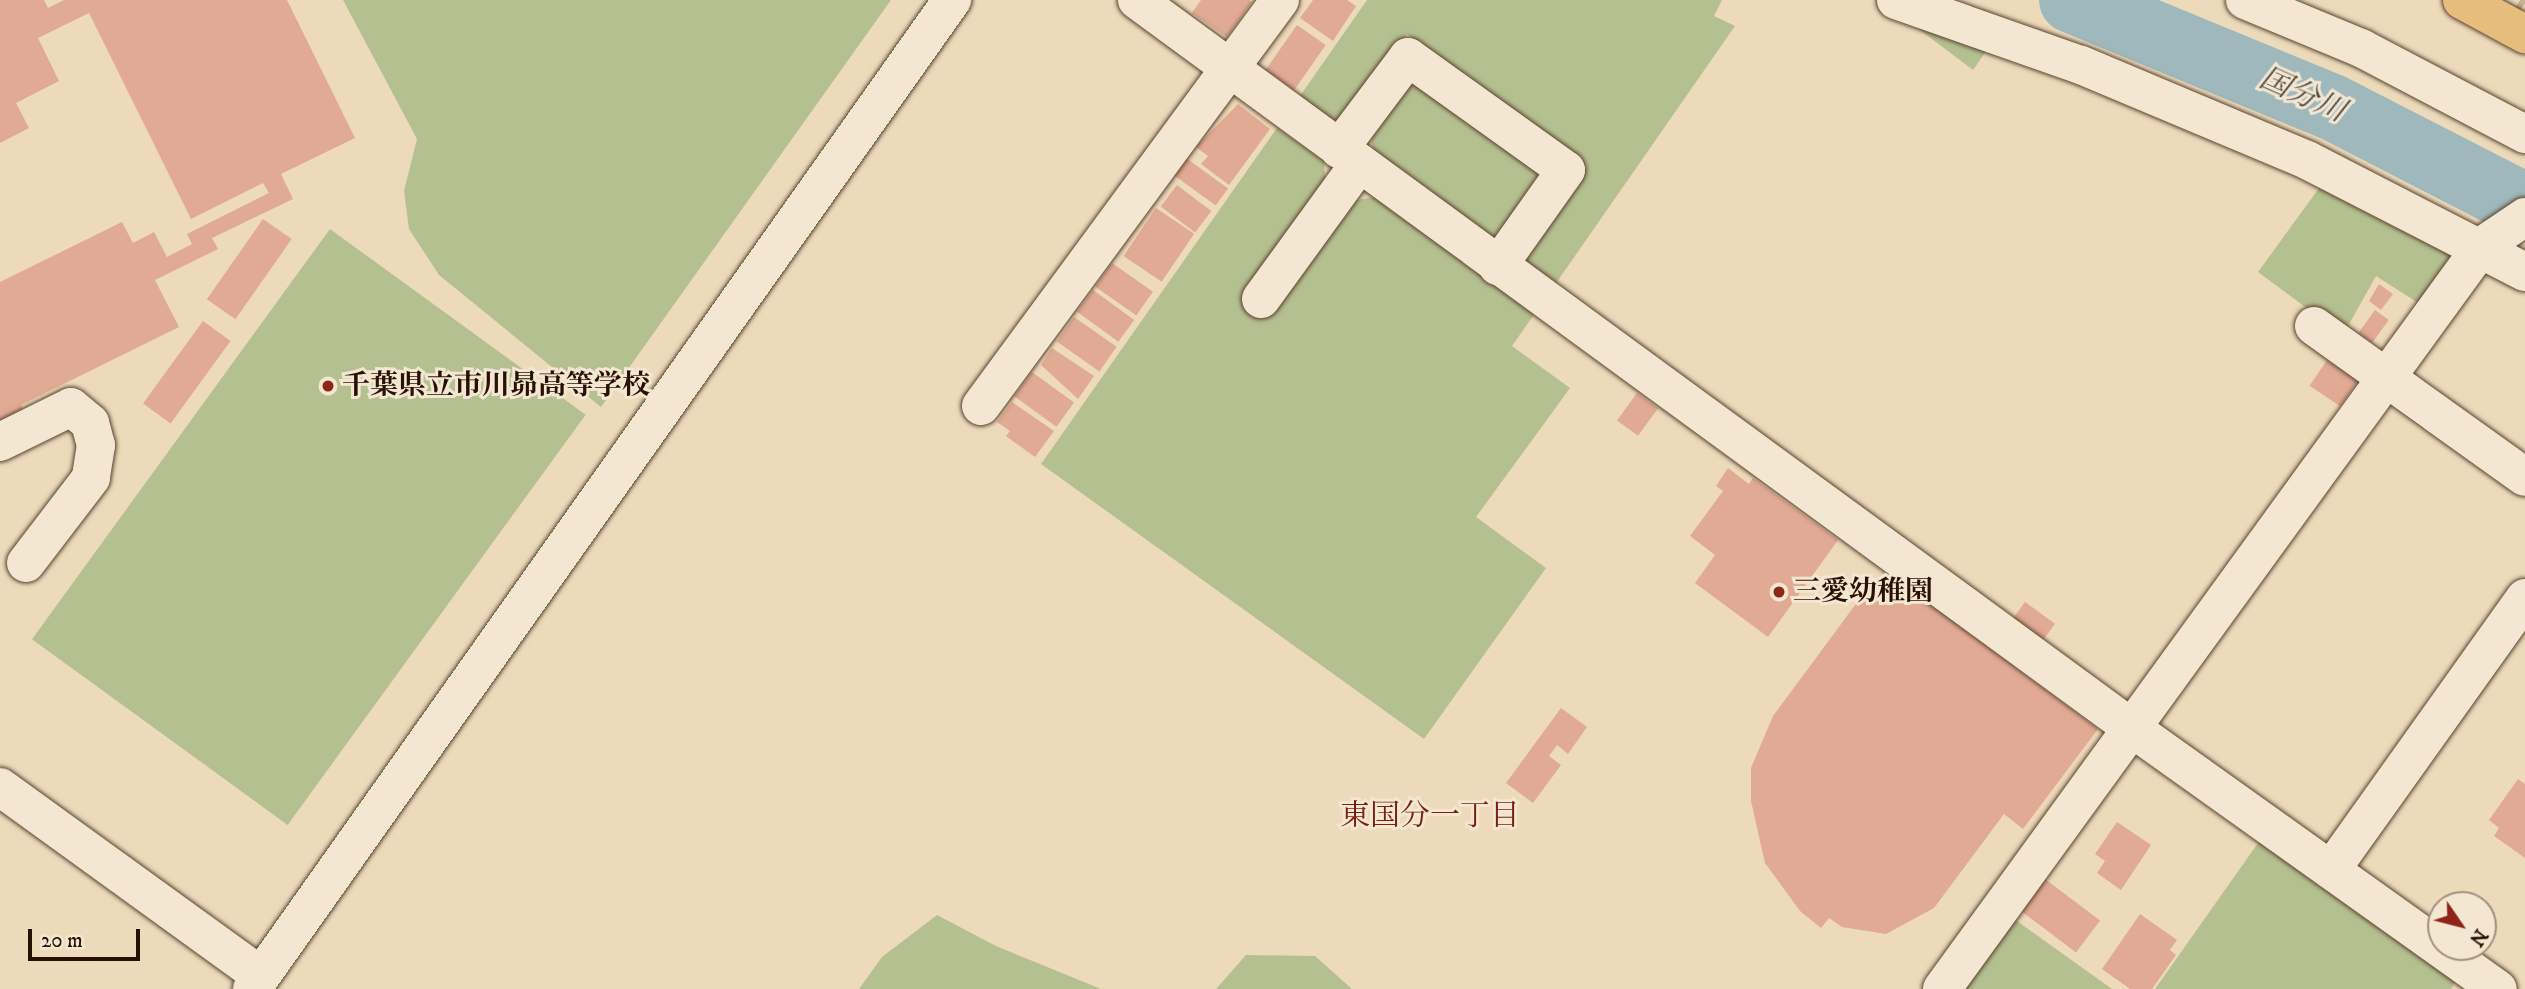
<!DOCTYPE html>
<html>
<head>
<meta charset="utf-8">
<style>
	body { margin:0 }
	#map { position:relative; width:2525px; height:989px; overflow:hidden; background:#eddaba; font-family:"IM FELL DW Pica","Noto Serif JP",serif }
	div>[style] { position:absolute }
	.green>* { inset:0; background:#b5c091; transform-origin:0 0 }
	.river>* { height:66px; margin:-33px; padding:0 33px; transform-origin:33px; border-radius:33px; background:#9eb8bb }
	.building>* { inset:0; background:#e1aa94; transform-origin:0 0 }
	.highway-tunnel>* { height:38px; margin-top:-19px; transform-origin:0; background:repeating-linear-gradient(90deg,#c6b295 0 38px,transparent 0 57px) }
	.roads { filter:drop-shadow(0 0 2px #5a422e) drop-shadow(0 0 2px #5a422e) }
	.minor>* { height:38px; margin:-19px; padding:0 19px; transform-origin:19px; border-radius:19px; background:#f3e7d2 }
	.highway>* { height:38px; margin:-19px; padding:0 19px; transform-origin:19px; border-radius:19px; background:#e6bd7d }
	.dots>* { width:19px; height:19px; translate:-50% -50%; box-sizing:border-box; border:4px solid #f3e7d2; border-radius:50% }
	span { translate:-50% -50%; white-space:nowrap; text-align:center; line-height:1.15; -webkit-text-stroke:6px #f3e7d2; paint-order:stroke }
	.poi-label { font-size:28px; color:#291000; font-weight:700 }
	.left { translate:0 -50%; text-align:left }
	.water-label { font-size:30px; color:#524b41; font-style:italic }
	.neighbourhood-label { font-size:30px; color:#7a1f14 }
	.north { position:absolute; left:2427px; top:891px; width:70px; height:70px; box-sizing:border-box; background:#f3e7d2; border:2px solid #a2917e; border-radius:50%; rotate:125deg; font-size:19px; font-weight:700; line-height:28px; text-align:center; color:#291000 }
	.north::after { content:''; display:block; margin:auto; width:24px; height:32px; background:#8f2418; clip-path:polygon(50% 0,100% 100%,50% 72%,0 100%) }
	.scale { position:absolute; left:28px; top:929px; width:112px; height:32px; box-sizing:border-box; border:4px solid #291000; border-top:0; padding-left:9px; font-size:21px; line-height:24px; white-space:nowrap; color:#291000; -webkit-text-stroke:5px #f3e7d2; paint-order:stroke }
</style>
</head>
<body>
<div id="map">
	<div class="green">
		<div style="clip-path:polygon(343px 0,891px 0,601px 407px,439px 275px,409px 229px,404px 191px,417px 139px)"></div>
		<div style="clip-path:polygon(1367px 0,1722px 0,1714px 16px,1735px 26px,1552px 289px,1524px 269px,1524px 254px,1587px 166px,1407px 34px,1346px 118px,1332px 120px,1300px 96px)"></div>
		<div style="clip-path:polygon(1900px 15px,1989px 47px,1973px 70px)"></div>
		<div style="clip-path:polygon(1422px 82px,1537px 168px,1539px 185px,1499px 242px,1375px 160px,1371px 138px,1407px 86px)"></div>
		<div style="clip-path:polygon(1277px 128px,1324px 161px,1325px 180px,1349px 201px,1376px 197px,1535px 313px,1512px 346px,1570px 388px,1476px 517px,1546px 568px,1424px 739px,1041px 464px)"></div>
		<div style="clip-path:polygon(2322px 184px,2451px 246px,2457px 266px,2426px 308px,2376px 276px,2343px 335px,2258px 272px)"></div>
		<div style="left:330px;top:229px;width:316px;height:507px;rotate:36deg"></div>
		<div style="clip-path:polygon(2263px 836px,2460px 976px,2451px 989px,2155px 989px)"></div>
		<div style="clip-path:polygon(937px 915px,996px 946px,1101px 989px,859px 989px,882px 957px)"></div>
		<div style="clip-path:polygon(2010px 916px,2112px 989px,1959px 989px)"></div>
		<div style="clip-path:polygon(1246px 955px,1315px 956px,1352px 989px,1216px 989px)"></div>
	</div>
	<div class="river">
		<div style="left:2072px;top:0;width:281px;rotate:22.4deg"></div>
		<div style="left:2332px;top:107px;width:217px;rotate:27.2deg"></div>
	</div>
	<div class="building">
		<div style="clip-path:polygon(0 0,44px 0,48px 8px,64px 0,287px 0,355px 138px,281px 174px,293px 199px,212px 238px,218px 249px,155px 280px,179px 327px,21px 405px,26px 416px,0 429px,0 282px,122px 222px,133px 243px,154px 232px,167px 257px,192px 244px,187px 234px,269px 193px,263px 183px,191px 219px,89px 13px,38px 38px,59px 81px,16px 103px,29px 128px,0 143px)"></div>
		<div style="clip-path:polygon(1201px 0,1249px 0,1252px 2px,1227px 37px,1192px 13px)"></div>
		<div style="clip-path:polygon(1313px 0,1347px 0,1356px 6px,1333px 41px,1300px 18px)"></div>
		<div style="left:1297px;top:25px;width:35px;height:55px;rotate:35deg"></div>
		<div style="clip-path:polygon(1238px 104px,1270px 129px,1229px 185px,1201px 164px,1208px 156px,1196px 147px)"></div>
		<div style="left:1186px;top:158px;width:52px;height:21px;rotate:36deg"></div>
		<div style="left:1177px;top:185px;width:43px;height:27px;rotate:37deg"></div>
		<div style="left:1156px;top:208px;width:46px;height:58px;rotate:34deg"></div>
		<div style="left:263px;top:219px;width:35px;height:98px;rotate:35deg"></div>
		<div style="left:1112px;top:263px;width:50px;height:29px;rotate:35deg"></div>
		<div style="clip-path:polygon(2379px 284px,2393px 294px,2381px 310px,2369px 301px)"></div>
		<div style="left:1093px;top:290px;width:51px;height:27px;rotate:36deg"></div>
		<div style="left:2375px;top:310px;width:17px;height:28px;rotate:36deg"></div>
		<div style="left:1074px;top:317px;width:52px;height:30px;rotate:35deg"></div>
		<div style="left:203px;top:321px;width:34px;height:102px;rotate:36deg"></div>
		<div style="clip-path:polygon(1052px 348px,1094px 376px,1078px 399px,1041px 365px)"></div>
		<div style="left:2327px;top:360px;width:37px;height:31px;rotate:34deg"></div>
		<div style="left:1032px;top:372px;width:52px;height:30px;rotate:36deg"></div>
		<div style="left:1637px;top:393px;width:26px;height:34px;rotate:36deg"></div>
		<div style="clip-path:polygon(1012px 402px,1054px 431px,1035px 457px,1006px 436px,1010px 431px,997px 422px)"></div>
		<div style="clip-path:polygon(1728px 468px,1749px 484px,1753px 478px,1838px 540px,1768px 637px,1695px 583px,1715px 555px,1690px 536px,1723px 491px,1716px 486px)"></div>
		<div style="clip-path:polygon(1892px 575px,2098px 729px,2023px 829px,2004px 814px,1934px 908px,1886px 934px,1842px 927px,1829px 918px,1821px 928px,1800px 911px,1765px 863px,1751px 801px,1751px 768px,1773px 716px,1867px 589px,1877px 595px)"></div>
		<div style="left:2025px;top:602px;width:37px;height:24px;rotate:36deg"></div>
		<div style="clip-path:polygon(1561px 708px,1587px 727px,1568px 754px,1557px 745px,1549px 756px,1561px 765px,1533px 803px,1506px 783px)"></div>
		<div style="clip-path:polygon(2518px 779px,2525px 784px,2525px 858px,2494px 836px,2499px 828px,2489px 820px)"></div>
		<div style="clip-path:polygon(2117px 822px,2151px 845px,2121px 890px,2097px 873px,2105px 861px,2095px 854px)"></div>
		<div style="left:2045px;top:879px;width:69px;height:40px;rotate:37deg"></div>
		<div style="clip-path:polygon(2140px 914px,2177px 940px,2170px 950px,2176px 955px,2152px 989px,2130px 989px,2102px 969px)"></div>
	</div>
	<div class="highway-tunnel">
		<div style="left:2520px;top:0;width:6px;rotate:31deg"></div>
	</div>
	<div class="roads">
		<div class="minor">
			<div style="left:1137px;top:0;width:1234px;rotate:36.2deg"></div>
			<div style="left:2133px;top:729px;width:448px;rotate:35.5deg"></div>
			<div style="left:1896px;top:0;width:196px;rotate:19.4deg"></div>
			<div style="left:2081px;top:65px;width:245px;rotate:22.8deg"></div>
			<div style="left:2307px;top:160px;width:245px;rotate:27.2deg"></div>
			<div style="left:2245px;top:0;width:126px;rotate:22.5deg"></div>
			<div style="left:2361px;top:48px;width:185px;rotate:27.7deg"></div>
			<div style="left:1339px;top:149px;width:115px;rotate:-53.1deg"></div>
			<div style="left:1408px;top:57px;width:194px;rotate:35.6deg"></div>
			<div style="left:1566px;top:170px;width:118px;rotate:125.3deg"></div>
			<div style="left:1261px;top:299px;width:167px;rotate:-54deg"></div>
			<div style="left:2314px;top:326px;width:259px;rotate:35.6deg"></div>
			<div style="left:981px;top:406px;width:504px;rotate:-53.63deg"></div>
			<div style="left:0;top:442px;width:79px;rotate:-26.2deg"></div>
			<div style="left:71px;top:407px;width:25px;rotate:40deg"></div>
			<div style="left:90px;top:423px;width:23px;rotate:75deg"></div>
			<div style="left:96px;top:445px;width:33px;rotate:99deg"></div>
			<div style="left:91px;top:478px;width:107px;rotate:127.4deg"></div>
			<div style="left:0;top:787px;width:322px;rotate:35.9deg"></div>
			<div style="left:2331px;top:870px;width:334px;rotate:-54.5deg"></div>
			<div style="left:252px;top:989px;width:1212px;rotate:-54.71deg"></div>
			<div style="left:1942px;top:989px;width:919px;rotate:-53.99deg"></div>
			<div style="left:2482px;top:246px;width:52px;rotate:-34deg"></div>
		</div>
		<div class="highway">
			<div style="left:2462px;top:0;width:72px;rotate:28.4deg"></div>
		</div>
	</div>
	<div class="dots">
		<div style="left:328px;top:386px;background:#8f2418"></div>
		<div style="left:1779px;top:592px;background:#8f2418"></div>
	</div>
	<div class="poi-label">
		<span class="left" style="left:342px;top:386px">千葉県立市川昴高等学校</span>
		<span class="left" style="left:1793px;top:592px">三愛幼稚園</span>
	</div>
	<div class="water-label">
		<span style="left:2302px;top:96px;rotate:24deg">国分川</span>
	</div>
	<div class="neighbourhood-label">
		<span style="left:1430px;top:817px">東国分一丁目</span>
	</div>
	<div class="north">N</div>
	<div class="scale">20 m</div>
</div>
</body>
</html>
